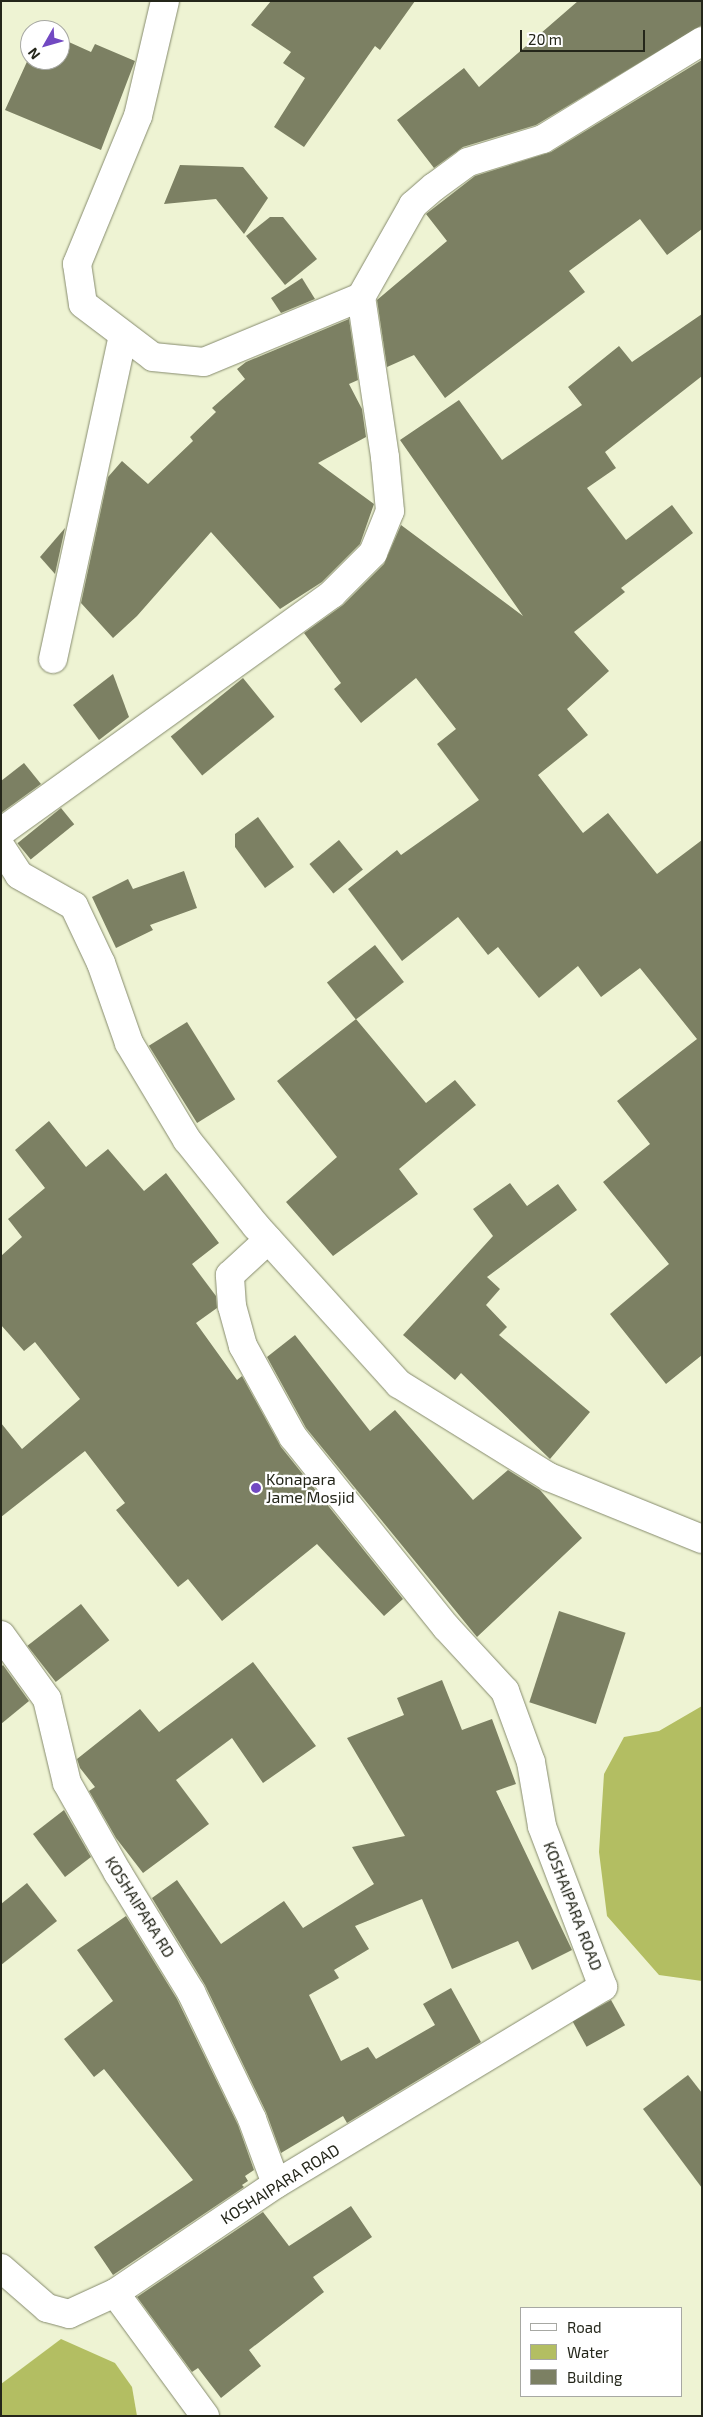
<!DOCTYPE html>
<html>
<head>
<meta charset="utf-8">
<style>
	body { margin:0 }
	#map { position:relative; width:703px; height:2417px; overflow:hidden; background:#eef3d3; font-family:"Exo 2",sans-serif }
	div>[style] { position:absolute }
	.water>* { inset:0; background:#b3be62 }
	.building>* { inset:0; background:#7c8063; transform-origin:0 0 }
	.roads { filter:drop-shadow(0 0 1px #868b6e) drop-shadow(0 0 1px #868b6e) }
	.street>* { height:28px; margin:-14px; padding:0 14px; transform-origin:14px; border-radius:14px; background:#fff }
	.dots>* { width:14px; height:14px; translate:-50% -50%; box-sizing:border-box; border:2px solid #fff; border-radius:50% }
	span { translate:-50% -50%; white-space:nowrap; text-align:center; line-height:1.15; -webkit-text-stroke:4.5px #fff; paint-order:stroke }
	.poi-label { font-size:16px; color:#24261a }
	.left { translate:0 -50%; text-align:left }
	.street-label { font-size:16px; color:#24261a }
	.frame { position:absolute; inset:0; border:2px solid #24261a; pointer-events:none }
	.legend { position:absolute; left:520px; top:2307px; width:162px; height:90px; box-sizing:border-box; background:#fff; border:1px solid #a7a8a3; margin:0; padding:6px 9px; list-style:none; font-size:15px; color:#24261a }
	.legend li { display:flex; align-items:center; gap:10px; height:25px }
	.legend b { width:25px; border:1px solid #a7a8a3 }
	.north { position:absolute; left:20px; top:20px; width:50px; height:50px; box-sizing:border-box; background:#fff; border:1px solid #a7a8a3; border-radius:50%; rotate:232deg; font-size:14px; font-weight:700; line-height:20px; text-align:center; color:#24261a }
	.north::after { content:''; display:block; margin:auto; width:18px; height:22px; background:#7249c2; clip-path:polygon(50% 0,100% 100%,50% 72%,0 100%) }
	.scale { position:absolute; left:520px; top:30px; width:125px; height:22px; box-sizing:border-box; border:2px solid #24261a; border-top:0; padding-left:6px; font-size:15px; line-height:18px; white-space:nowrap; color:#24261a; -webkit-text-stroke:4px #fff; paint-order:stroke }
</style>
</head>
<body>
<div id="map">
	<div class="water">
		<div style="clip-path:polygon(702px 1706px,702px 1981px,659px 1975px,607px 1916px,599px 1852px,604px 1774px,624px 1737px,659px 1731px)"></div>
		<div style="clip-path:polygon(61px 2339px,115px 2363px,132px 2387px,137px 2416px,1px 2416px,1px 2384px)"></div>
	</div>
	<div class="building">
		<div style="clip-path:polygon(271px 1px,415px 1px,380px 50px,375px 46px,304px 147px,274px 127px,305px 78px,283px 63px,291px 52px,251px 25px)"></div>
		<div style="clip-path:polygon(578px 1px,702px 1px,702px 25px,536px 125px,463px 147px,434px 168px,397px 120px,464px 68px,479px 87px)"></div>
		<div style="clip-path:polygon(60px 38px,91px 52px,95px 44px,135px 61px,101px 150px,5px 110px,30px 55px,30px 60px,60px 60px)"></div>
		<div style="clip-path:polygon(702px 60px,702px 229px,667px 255px,640px 219px,569px 271px,585px 292px,445px 398px,414px 355px,387px 367px,377px 300px,447px 241px,426px 214px,475px 176px,551px 152px)"></div>
		<div style="clip-path:polygon(180px 165px,243px 167px,268px 198px,244px 234px,216px 199px,164px 204px)"></div>
		<div style="clip-path:polygon(270px 217px,283px 217px,317px 259px,285px 285px,246px 236px)"></div>
		<div style="clip-path:polygon(302px 278px,315px 299px,281px 313px,271px 298px)"></div>
		<div style="clip-path:polygon(702px 314px,702px 376px,605px 452px,616px 468px,587px 488px,626px 540px,672px 505px,693px 533px,621px 588px,625px 592px,574px 632px,609px 671px,567px 709px,588px 735px,538px 775px,583px 833px,608px 813px,657px 874px,702px 840px,702px 1355px,666px 1384px,610px 1314px,669px 1264px,603px 1182px,650px 1144px,617px 1101px,697px 1039px,640px 968px,601px 997px,578px 966px,539px 998px,498px 947px,488px 955px,458px 917px,402px 961px,348px 889px,397px 850px,401px 855px,479px 800px,437px 744px,456px 729px,416px 678px,361px 723px,334px 689px,341px 683px,304px 633px,343px 605px,384px 564px,401px 525px,523px 616px,400px 440px,459px 400px,502px 460px,582px 405px,568px 387px,619px 346px,632px 362px)"></div>
		<div style="clip-path:polygon(349px 319px,358px 380px,349px 384px,362px 409px,366px 437px,318px 463px,374px 504px,360px 544px,322px 582px,280px 609px,211px 532px,137px 616px,113px 638px,81px 603px,108px 477px,122px 461px,148px 484px,193px 441px,190px 437px,216px 412px,212px 408px,245px 379px,237px 369px,246px 362px)"></div>
		<div style="clip-path:polygon(65px 528px,55px 574px,40px 557px)"></div>
		<div style="clip-path:polygon(113px 674px,129px 717px,99px 740px,73px 705px)"></div>
		<div style="left:243px;top:678px;width:50px;height:93px;rotate:51deg"></div>
		<div style="clip-path:polygon(24px 763px,41px 784px,1px 813px,1px 781px)"></div>
		<div style="left:61px;top:808px;width:21px;height:56px;rotate:51deg"></div>
		<div style="clip-path:polygon(258px 817px,294px 867px,265px 888px,235px 847px,235px 834px)"></div>
		<div style="left:339px;top:840px;width:38px;height:38px;rotate:51deg"></div>
		<div style="clip-path:polygon(184px 871px,197px 908px,150px 925px,153px 930px,116px 948px,92px 897px,128px 879px,133px 889px)"></div>
		<div style="left:375px;top:945px;width:47px;height:61px;rotate:52deg"></div>
		<div style="clip-path:polygon(356px 1019px,426px 1103px,455px 1080px,476px 1105px,399px 1169px,418px 1194px,333px 1256px,286px 1202px,337px 1157px,277px 1081px)"></div>
		<div style="left:187px;top:1022px;width:91px;height:45px;rotate:58deg"></div>
		<div style="clip-path:polygon(49px 1121px,86px 1167px,108px 1149px,144px 1191px,166px 1173px,219px 1243px,192px 1264px,216px 1296px,217px 1308px,196px 1323px,237px 1380px,242px 1376px,281px 1447px,403px 1599px,384px 1616px,317px 1544px,222px 1621px,188px 1579px,178px 1587px,116px 1510px,125px 1503px,85px 1451px,1px 1517px,1px 1423px,22px 1449px,80px 1399px,35px 1342px,24px 1351px,1px 1325px,1px 1256px,22px 1237px,8px 1219px,45px 1188px,15px 1150px)"></div>
		<div style="clip-path:polygon(510px 1183px,527px 1206px,558px 1184px,577px 1210px,487px 1277px,500px 1289px,486px 1305px,507px 1327px,499px 1335px,590px 1412px,550px 1459px,461px 1373px,455px 1380px,403px 1335px,493px 1236px,473px 1209px)"></div>
		<div style="clip-path:polygon(295px 1335px,370px 1431px,395px 1410px,473px 1500px,508px 1470px,540px 1490px,582px 1538px,477px 1637px,306px 1428px,267px 1357px)"></div>
		<div style="left:81px;top:1604px;width:46px;height:68px;rotate:52deg"></div>
		<div style="left:559px;top:1611px;width:70px;height:96px;rotate:18deg"></div>
		<div style="clip-path:polygon(253px 1662px,316px 1746px,263px 1783px,232px 1738px,176px 1780px,209px 1824px,143px 1873px,116px 1838px,89px 1791px,95px 1787px,80px 1768px,77px 1759px,140px 1709px,159px 1732px)"></div>
		<div style="clip-path:polygon(3px 1665px,29px 1701px,1px 1724px,1px 1667px)"></div>
		<div style="clip-path:polygon(442px 1680px,462px 1730px,492px 1719px,516px 1784px,496px 1791px,572px 1950px,532px 1970px,518px 1941px,452px 1969px,422px 1899px,355px 1926px,369px 1949px,334px 1970px,339px 1978px,309px 1995px,341px 2061px,368px 2047px,376px 2059px,435px 2025px,423px 2004px,451px 1988px,481px 2042px,347px 2123px,343px 2116px,281px 2153px,266px 2112px,205px 1985px,152px 1898px,177px 1880px,221px 1944px,284px 1901px,303px 1928px,374px 1884px,352px 1847px,405px 1836px,347px 1738px,404px 1715px,397px 1698px)"></div>
		<div style="clip-path:polygon(64px 1810px,91px 1857px,65px 1877px,33px 1834px)"></div>
		<div style="clip-path:polygon(27px 1883px,57px 1921px,1px 1965px,1px 1904px)"></div>
		<div style="clip-path:polygon(126px 1916px,177px 1999px,238px 2125px,254px 2170px,245px 2176px,248px 2181px,242px 2185px,244px 2187px,113px 2275px,94px 2247px,193px 2180px,104px 2069px,94px 2077px,64px 2039px,113px 2001px,77px 1950px)"></div>
		<div style="left:611px;top:2000px;width:29px;height:44px;rotate:61deg"></div>
		<div style="clip-path:polygon(688px 2075px,702px 2093px,702px 2188px,643px 2109px)"></div>
		<div style="clip-path:polygon(351px 2206px,372px 2237px,313px 2277px,324px 2292px,249px 2350px,261px 2366px,221px 2398px,198px 2368px,192px 2372px,137px 2297px,263px 2212px,289px 2246px)"></div>
	</div>
	<div class="roads">
		<div class="street">
			<div style="left:165px;top:1px;width:118px;rotate:103.2deg"></div>
			<div style="left:138px;top:116px;width:160px;rotate:112.4deg"></div>
			<div style="left:77px;top:264px;width:40px;rotate:81.5deg"></div>
			<div style="left:83px;top:304px;width:88px;rotate:37.1deg"></div>
			<div style="left:153px;top:357px;width:51px;rotate:5.6deg"></div>
			<div style="left:204px;top:362px;width:170px;rotate:-22.5deg"></div>
			<div style="left:361px;top:297px;width:106px;rotate:-60.5deg"></div>
			<div style="left:413px;top:205px;width:28px;rotate:-41deg"></div>
			<div style="left:434px;top:187px;width:42px;rotate:-36.3deg"></div>
			<div style="left:468px;top:162px;width:78px;rotate:-17deg"></div>
			<div style="left:543px;top:139px;width:187px;rotate:-31.6deg"></div>
			<div style="left:53px;top:659px;width:331px;rotate:-77.8deg"></div>
			<div style="left:1px;top:832px;width:408px;rotate:-35.7deg"></div>
			<div style="left:332px;top:594px;width:58px;rotate:-45deg"></div>
			<div style="left:373px;top:553px;width:45px;rotate:-68deg"></div>
			<div style="left:390px;top:511px;width:54px;rotate:-95.3deg"></div>
			<div style="left:385px;top:457px;width:162px;rotate:-98.5deg"></div>
			<div style="left:1px;top:847px;width:33px;rotate:57deg"></div>
			<div style="left:19px;top:875px;width:63px;rotate:29.4deg"></div>
			<div style="left:74px;top:906px;width:63px;rotate:64.7deg"></div>
			<div style="left:101px;top:963px;width:85px;rotate:70.7deg"></div>
			<div style="left:129px;top:1043px;width:113px;rotate:59.1deg"></div>
			<div style="left:187px;top:1140px;width:110px;rotate:51.3deg"></div>
			<div style="left:256px;top:1226px;width:213px;rotate:47.9deg"></div>
			<div style="left:399px;top:1384px;width:176px;rotate:31.8deg"></div>
			<div style="left:549px;top:1477px;width:165px;rotate:22.1deg"></div>
			<div style="left:1px;top:1635px;width:79px;rotate:54.3deg"></div>
			<div style="left:47px;top:1699px;width:86px;rotate:76.6deg"></div>
			<div style="left:67px;top:1783px;width:103px;rotate:60.5deg"></div>
			<div style="left:118px;top:1873px;width:140px;rotate:58.5deg"></div>
			<div style="left:191px;top:1992px;width:141px;rotate:64.3deg"></div>
			<div style="left:252px;top:2119px;width:69px;rotate:69.7deg"></div>
			<div style="left:1px;top:2268px;width:61px;rotate:41deg"></div>
			<div style="left:47px;top:2308px;width:23px;rotate:15deg"></div>
			<div style="left:69px;top:2314px;width:51px;rotate:-24.5deg"></div>
			<div style="left:205px;top:2416px;width:152px;rotate:-126.2deg"></div>
			<div style="left:115px;top:2293px;width:194px;rotate:-34.1deg"></div>
			<div style="left:276px;top:2184px;width:382px;rotate:-31.1deg"></div>
			<div style="left:603px;top:1987px;width:172px;rotate:-110.8deg"></div>
			<div style="left:542px;top:1826px;width:65px;rotate:-99.8deg"></div>
			<div style="left:531px;top:1762px;width:76px;rotate:-110.1deg"></div>
			<div style="left:505px;top:1691px;width:87px;rotate:-132.7deg"></div>
			<div style="left:446px;top:1627px;width:244px;rotate:-128.8deg"></div>
			<div style="left:293px;top:1437px;width:104px;rotate:-118.8deg"></div>
			<div style="left:243px;top:1346px;width:41px;rotate:-105.4deg"></div>
			<div style="left:232px;top:1306px;width:31px;rotate:-94deg"></div>
			<div style="left:230px;top:1275px;width:52px;rotate:-42.6deg"></div>
		</div>
	</div>
	<div class="dots">
		<div style="left:256px;top:1488px;background:#7249c2"></div>
	</div>
	<div class="poi-label">
		<span class="left" style="left:266px;top:1488px">Konapara<br>Jame Mosjid</span>
	</div>
	<div class="street-label">
		<span style="left:573px;top:1906px;rotate:69deg">KOSHAIPARA ROAD</span>
		<span style="left:140px;top:1907px;rotate:58deg">KOSHAIPARA RD</span>
		<span style="left:280px;top:2184px;rotate:-32deg">KOSHAIPARA ROAD</span>
	</div>
	<div class="frame"></div>
	<ul class="legend">
	<li><b style="height:6px;background:#fff"></b>Road</li>
	<li><b style="height:14px;background:#b3be62"></b>Water</li>
	<li><b style="height:14px;background:#7c8063"></b>Building</li>
	</ul>
	<div class="north">N</div>
	<div class="scale">20 m</div>
</div>
</body>
</html>
